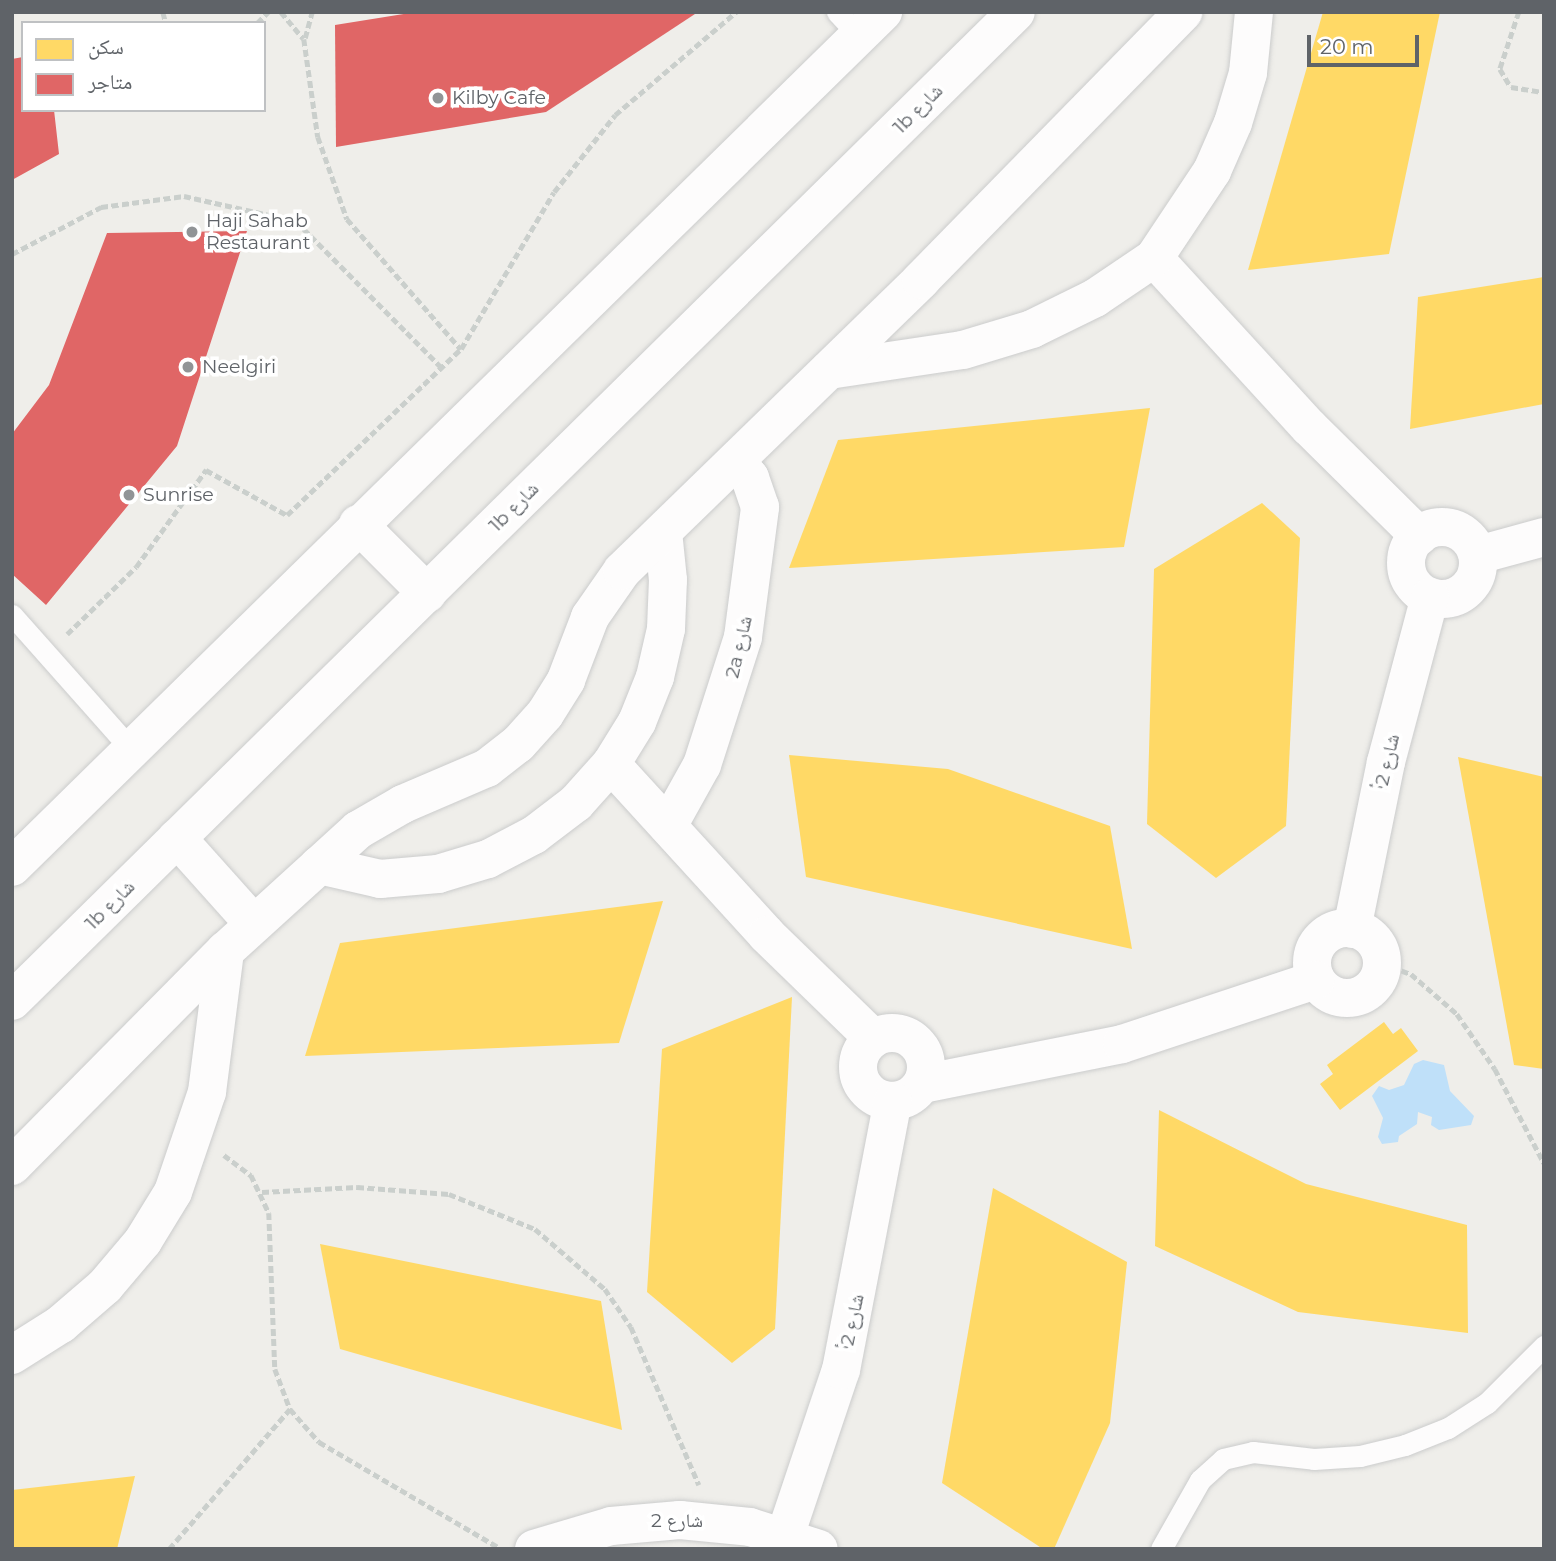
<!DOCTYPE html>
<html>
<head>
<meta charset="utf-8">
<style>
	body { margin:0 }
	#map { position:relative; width:1556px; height:1561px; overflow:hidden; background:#efeeea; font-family:Montserrat,"Noto Naskh Arabic",sans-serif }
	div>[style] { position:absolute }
	.water>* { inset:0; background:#bfe0f9 }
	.homes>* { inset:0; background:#ffd966 }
	.shops>* { inset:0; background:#e06666 }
	.path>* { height:4.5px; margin-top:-2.25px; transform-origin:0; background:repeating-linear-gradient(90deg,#cacfcc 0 7px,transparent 0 10.5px) }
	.roads { filter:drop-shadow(0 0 2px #cbcccc) drop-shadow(0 0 2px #cbcccc) }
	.lane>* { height:21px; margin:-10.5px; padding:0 10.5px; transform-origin:10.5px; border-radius:10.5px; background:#fdfcfc }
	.street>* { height:38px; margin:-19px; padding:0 19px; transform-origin:19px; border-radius:19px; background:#fdfcfc }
	.street>.ring { margin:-19px; padding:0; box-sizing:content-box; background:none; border:38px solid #fdfcfc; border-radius:50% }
	.dots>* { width:19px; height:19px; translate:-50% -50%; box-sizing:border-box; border:4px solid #fff; border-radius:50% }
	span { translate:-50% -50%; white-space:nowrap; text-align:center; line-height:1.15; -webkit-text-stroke:7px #fff; paint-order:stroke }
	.poi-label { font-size:19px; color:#5f6368 }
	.left { translate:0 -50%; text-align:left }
	.street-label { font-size:19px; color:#5f6368 }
	.frame { position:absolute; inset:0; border:14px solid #5f6368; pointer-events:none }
	.legend { position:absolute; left:21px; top:21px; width:245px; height:91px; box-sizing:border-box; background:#fff; border:2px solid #bfc1c3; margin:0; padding:9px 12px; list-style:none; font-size:21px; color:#5f6368 }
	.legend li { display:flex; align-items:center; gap:14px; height:35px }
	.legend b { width:35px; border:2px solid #bfc1c3 }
	.scale { position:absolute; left:1307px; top:35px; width:112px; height:32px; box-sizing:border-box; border:4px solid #5f6368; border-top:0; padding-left:9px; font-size:21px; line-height:24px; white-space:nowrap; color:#5f6368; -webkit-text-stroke:5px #fff; paint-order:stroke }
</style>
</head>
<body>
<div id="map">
	<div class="water">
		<div style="clip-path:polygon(1423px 1060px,1444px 1065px,1450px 1091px,1474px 1116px,1471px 1125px,1439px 1130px,1431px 1125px,1432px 1117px,1418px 1112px,1417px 1124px,1399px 1136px,1398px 1142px,1382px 1144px,1378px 1137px,1383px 1118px,1372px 1096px,1379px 1086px,1389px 1090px,1404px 1085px,1414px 1064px)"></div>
	</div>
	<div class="homes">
		<div style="clip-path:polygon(1323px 12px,1440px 12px,1389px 254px,1248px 270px)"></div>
		<div style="clip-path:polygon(1544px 277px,1544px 404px,1410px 429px,1418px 297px)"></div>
		<div style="clip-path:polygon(1150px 408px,1124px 547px,789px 568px,838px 440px)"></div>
		<div style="clip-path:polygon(1262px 503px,1300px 538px,1286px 826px,1216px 878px,1147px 824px,1154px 569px)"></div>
		<div style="clip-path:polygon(789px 755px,948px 769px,1110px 826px,1132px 949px,806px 877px)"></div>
		<div style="clip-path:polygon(1458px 757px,1544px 777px,1544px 1069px,1514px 1065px)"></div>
		<div style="clip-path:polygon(663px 901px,619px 1043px,305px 1056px,340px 943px)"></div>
		<div style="clip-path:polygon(792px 997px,775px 1329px,732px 1363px,647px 1292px,662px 1049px)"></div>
		<div style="clip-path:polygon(1384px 1022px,1393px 1034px,1401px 1028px,1418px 1051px,1340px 1110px,1320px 1084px,1333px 1074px,1327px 1065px)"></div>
		<div style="clip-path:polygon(1159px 1110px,1306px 1184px,1467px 1225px,1468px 1333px,1298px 1312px,1155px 1246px)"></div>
		<div style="clip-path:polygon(993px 1188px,1127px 1262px,1110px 1423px,1054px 1549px,1043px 1549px,942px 1483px)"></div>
		<div style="clip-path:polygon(320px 1244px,601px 1301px,622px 1430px,340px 1349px)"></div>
		<div style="clip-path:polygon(135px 1476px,117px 1549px,12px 1549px,12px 1490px)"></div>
	</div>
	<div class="shops">
		<div style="clip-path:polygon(416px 12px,698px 12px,546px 112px,336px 147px,335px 25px)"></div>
		<div style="clip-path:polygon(23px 57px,23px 110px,54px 110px,59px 154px,12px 180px,12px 59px)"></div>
		<div style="clip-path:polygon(247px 231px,177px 446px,46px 605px,12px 574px,12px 434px,49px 385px,107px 233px)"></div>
	</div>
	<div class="path">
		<div style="left:163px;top:12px;width:11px;rotate:75deg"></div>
		<div style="left:281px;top:12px;width:35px;rotate:50deg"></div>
		<div style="left:304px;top:39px;width:99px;rotate:81.9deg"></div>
		<div style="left:318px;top:137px;width:87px;rotate:70.5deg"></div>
		<div style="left:347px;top:219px;width:173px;rotate:48.8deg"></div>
		<div style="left:1519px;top:12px;width:60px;rotate:108.4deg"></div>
		<div style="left:1500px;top:69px;width:21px;rotate:59deg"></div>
		<div style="left:1511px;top:87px;width:33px;rotate:9deg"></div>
		<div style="left:257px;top:23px;width:16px;rotate:-45deg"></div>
		<div style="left:305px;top:38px;width:27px;rotate:-75deg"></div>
		<div style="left:12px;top:254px;width:101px;rotate:-27.8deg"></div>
		<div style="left:101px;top:207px;width:84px;rotate:-7.5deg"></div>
		<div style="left:184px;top:196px;width:115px;rotate:12.6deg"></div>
		<div style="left:296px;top:221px;width:206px;rotate:45.2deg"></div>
		<div style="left:67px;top:634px;width:96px;rotate:-44.2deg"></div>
		<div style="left:136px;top:567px;width:120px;rotate:-54.2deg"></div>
		<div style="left:206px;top:470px;width:93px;rotate:29.1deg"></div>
		<div style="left:287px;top:515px;width:240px;rotate:-43.7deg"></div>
		<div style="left:461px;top:349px;width:182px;rotate:-59.4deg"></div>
		<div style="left:554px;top:192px;width:98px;rotate:-51.6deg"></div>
		<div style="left:615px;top:115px;width:159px;rotate:-40.4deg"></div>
		<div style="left:1382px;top:963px;width:31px;rotate:21deg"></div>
		<div style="left:1411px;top:974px;width:61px;rotate:41deg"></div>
		<div style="left:1457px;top:1014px;width:67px;rotate:55.4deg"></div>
		<div style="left:1495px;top:1069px;width:106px;rotate:62.5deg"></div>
		<div style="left:224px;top:1155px;width:34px;rotate:37deg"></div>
		<div style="left:251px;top:1175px;width:42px;rotate:64.7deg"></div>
		<div style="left:269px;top:1213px;width:156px;rotate:87.8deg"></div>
		<div style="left:275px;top:1369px;width:43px;rotate:69.4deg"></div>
		<div style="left:290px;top:1409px;width:44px;rotate:48.7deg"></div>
		<div style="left:319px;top:1442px;width:208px;rotate:30.4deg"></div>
		<div style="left:262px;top:1192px;width:95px;rotate:-3deg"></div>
		<div style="left:357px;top:1187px;width:92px;rotate:4.4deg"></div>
		<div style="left:449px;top:1194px;width:93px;rotate:22.1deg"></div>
		<div style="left:535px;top:1229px;width:92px;rotate:40.6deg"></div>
		<div style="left:605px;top:1289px;width:46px;rotate:55.6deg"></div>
		<div style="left:631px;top:1327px;width:172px;rotate:66.7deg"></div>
		<div style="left:169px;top:1549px;width:185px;rotate:-49.2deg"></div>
	</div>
	<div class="roads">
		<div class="lane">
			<div style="left:837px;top:12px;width:33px;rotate:47deg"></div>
			<div style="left:12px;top:615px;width:178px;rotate:48.4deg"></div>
			<div style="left:1161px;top:1549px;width:79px;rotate:-60.5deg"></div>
			<div style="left:1200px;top:1480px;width:31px;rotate:-42deg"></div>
			<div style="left:1223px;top:1459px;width:31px;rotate:-13deg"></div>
			<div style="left:1253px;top:1452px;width:61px;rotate:6.5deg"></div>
			<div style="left:1314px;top:1459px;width:46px;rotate:-3.7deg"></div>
			<div style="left:1360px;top:1456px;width:46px;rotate:-13.7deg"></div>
			<div style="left:1405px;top:1445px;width:46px;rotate:-21.6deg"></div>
			<div style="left:1448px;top:1428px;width:46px;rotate:-32.7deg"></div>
			<div style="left:1487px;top:1403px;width:81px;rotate:-45deg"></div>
		</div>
		<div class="street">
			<div style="left:1154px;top:258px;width:229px;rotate:47.5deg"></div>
			<div style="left:1309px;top:427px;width:155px;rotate:44.7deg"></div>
			<div style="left:829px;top:370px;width:135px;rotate:-8.5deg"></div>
			<div style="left:963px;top:350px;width:72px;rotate:-16.9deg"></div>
			<div style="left:1032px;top:329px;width:70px;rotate:-26.2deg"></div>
			<div style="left:1095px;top:298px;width:71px;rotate:-34.1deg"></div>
			<div style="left:1154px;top:258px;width:105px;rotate:-56.3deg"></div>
			<div style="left:1212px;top:171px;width:52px;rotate:-66.4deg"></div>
			<div style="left:1233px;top:123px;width:52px;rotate:-73.3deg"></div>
			<div style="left:1248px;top:73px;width:61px;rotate:-84.4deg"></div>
			<div style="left:358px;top:524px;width:98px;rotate:45deg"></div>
			<div class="ring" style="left:1406px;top:527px;width:34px;height:34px"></div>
			<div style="left:1478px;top:555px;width:68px;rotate:-15.3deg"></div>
			<div style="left:611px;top:764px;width:231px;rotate:47.6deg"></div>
			<div style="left:767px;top:935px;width:148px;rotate:44.2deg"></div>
			<div style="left:668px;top:826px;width:70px;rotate:-60.9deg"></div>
			<div style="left:702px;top:765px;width:134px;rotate:-72.2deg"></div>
			<div style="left:743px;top:637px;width:131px;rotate:-82.5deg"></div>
			<div style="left:760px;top:507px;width:31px;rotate:-109deg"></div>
			<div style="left:750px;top:478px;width:21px;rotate:-129deg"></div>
			<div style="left:177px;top:838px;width:115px;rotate:48.2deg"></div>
			<div style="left:319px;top:865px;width:63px;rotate:12.9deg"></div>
			<div style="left:380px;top:879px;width:58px;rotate:-4.9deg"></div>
			<div style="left:438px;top:874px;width:52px;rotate:-16.7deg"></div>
			<div style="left:488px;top:859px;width:52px;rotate:-27.6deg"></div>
			<div style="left:534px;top:835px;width:53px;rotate:-37.3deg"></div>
			<div style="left:576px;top:803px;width:52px;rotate:-48.1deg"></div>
			<div style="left:611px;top:764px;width:49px;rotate:-58.2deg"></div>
			<div style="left:637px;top:722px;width:48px;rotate:-68.2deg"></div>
			<div style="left:655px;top:677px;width:49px;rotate:-77.1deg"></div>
			<div style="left:666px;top:629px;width:49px;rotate:-87.7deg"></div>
			<div style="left:668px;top:580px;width:48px;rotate:-95.9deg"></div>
			<div style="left:12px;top:867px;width:1221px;rotate:-44.47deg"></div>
			<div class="ring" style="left:1312px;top:928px;width:32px;height:32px"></div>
			<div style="left:1352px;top:929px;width:170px;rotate:-78.5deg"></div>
			<div style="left:1386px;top:762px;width:171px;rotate:-75.1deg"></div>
			<div style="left:12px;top:1001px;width:1409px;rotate:-44.57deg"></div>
			<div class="ring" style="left:858px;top:1033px;width:30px;height:30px"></div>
			<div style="left:922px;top:1084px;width:204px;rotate:-11.3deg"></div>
			<div style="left:1122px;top:1044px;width:204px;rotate:-18.3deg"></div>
			<div style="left:12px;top:1166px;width:303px;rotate:-45.3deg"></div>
			<div style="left:225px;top:951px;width:180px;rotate:-42.3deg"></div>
			<div style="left:358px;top:830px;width:52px;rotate:-30deg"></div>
			<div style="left:403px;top:804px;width:91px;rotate:-23.2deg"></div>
			<div style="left:487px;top:768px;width:39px;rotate:-38deg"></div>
			<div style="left:518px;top:744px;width:40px;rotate:-48deg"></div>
			<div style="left:545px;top:714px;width:40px;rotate:-58deg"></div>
			<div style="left:566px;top:680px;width:67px;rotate:-69.1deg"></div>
			<div style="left:590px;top:617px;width:56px;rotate:-55.2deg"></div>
			<div style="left:622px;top:571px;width:417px;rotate:-44.2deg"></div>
			<div style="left:921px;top:280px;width:375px;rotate:-45.6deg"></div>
			<div style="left:12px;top:1355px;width:58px;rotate:-32.3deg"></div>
			<div style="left:61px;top:1324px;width:58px;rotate:-40.8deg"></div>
			<div style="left:105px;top:1286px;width:59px;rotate:-49.8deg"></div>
			<div style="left:143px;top:1241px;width:57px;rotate:-58.5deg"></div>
			<div style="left:173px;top:1192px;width:106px;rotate:-71.2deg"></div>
			<div style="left:207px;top:1092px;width:142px;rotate:-82.7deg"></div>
			<div style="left:785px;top:1536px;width:175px;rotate:-71.4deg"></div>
			<div style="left:841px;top:1370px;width:274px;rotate:-79.1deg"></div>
			<div style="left:534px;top:1549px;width:80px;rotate:-16.6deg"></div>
			<div style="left:611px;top:1526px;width:69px;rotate:-5deg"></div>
			<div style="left:680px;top:1520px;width:70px;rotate:5.7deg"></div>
			<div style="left:750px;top:1527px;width:72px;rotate:17.7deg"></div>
		</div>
	</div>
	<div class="dots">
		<div style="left:438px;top:98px;background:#919496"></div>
		<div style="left:192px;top:232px;background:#919496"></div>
		<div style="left:188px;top:367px;background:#919496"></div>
		<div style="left:129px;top:495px;background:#919496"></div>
	</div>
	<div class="poi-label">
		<span class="left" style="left:452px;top:98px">Kilby Cafe</span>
		<span class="left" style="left:206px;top:232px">Haji Sahab<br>Restaurant</span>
		<span class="left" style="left:202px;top:367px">Neelgiri</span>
		<span class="left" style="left:143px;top:495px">Sunrise</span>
	</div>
	<div class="street-label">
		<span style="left:918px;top:109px;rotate:-45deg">1b شارع</span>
		<span style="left:514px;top:507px;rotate:-45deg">1b شارع</span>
		<span style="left:739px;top:647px;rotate:-77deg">2a شارع</span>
		<span style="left:1387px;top:762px;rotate:-77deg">شارع 2أ</span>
		<span style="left:110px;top:905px;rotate:-45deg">1b شارع</span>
		<span style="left:852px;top:1322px;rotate:-78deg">شارع 2أ</span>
		<span style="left:677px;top:1521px">شارع 2</span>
	</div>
	<div class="frame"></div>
	<ul class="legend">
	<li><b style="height:19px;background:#ffd966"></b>سكن</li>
	<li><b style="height:19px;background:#e06666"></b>متاجر</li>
	</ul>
	<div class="scale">20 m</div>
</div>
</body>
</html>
